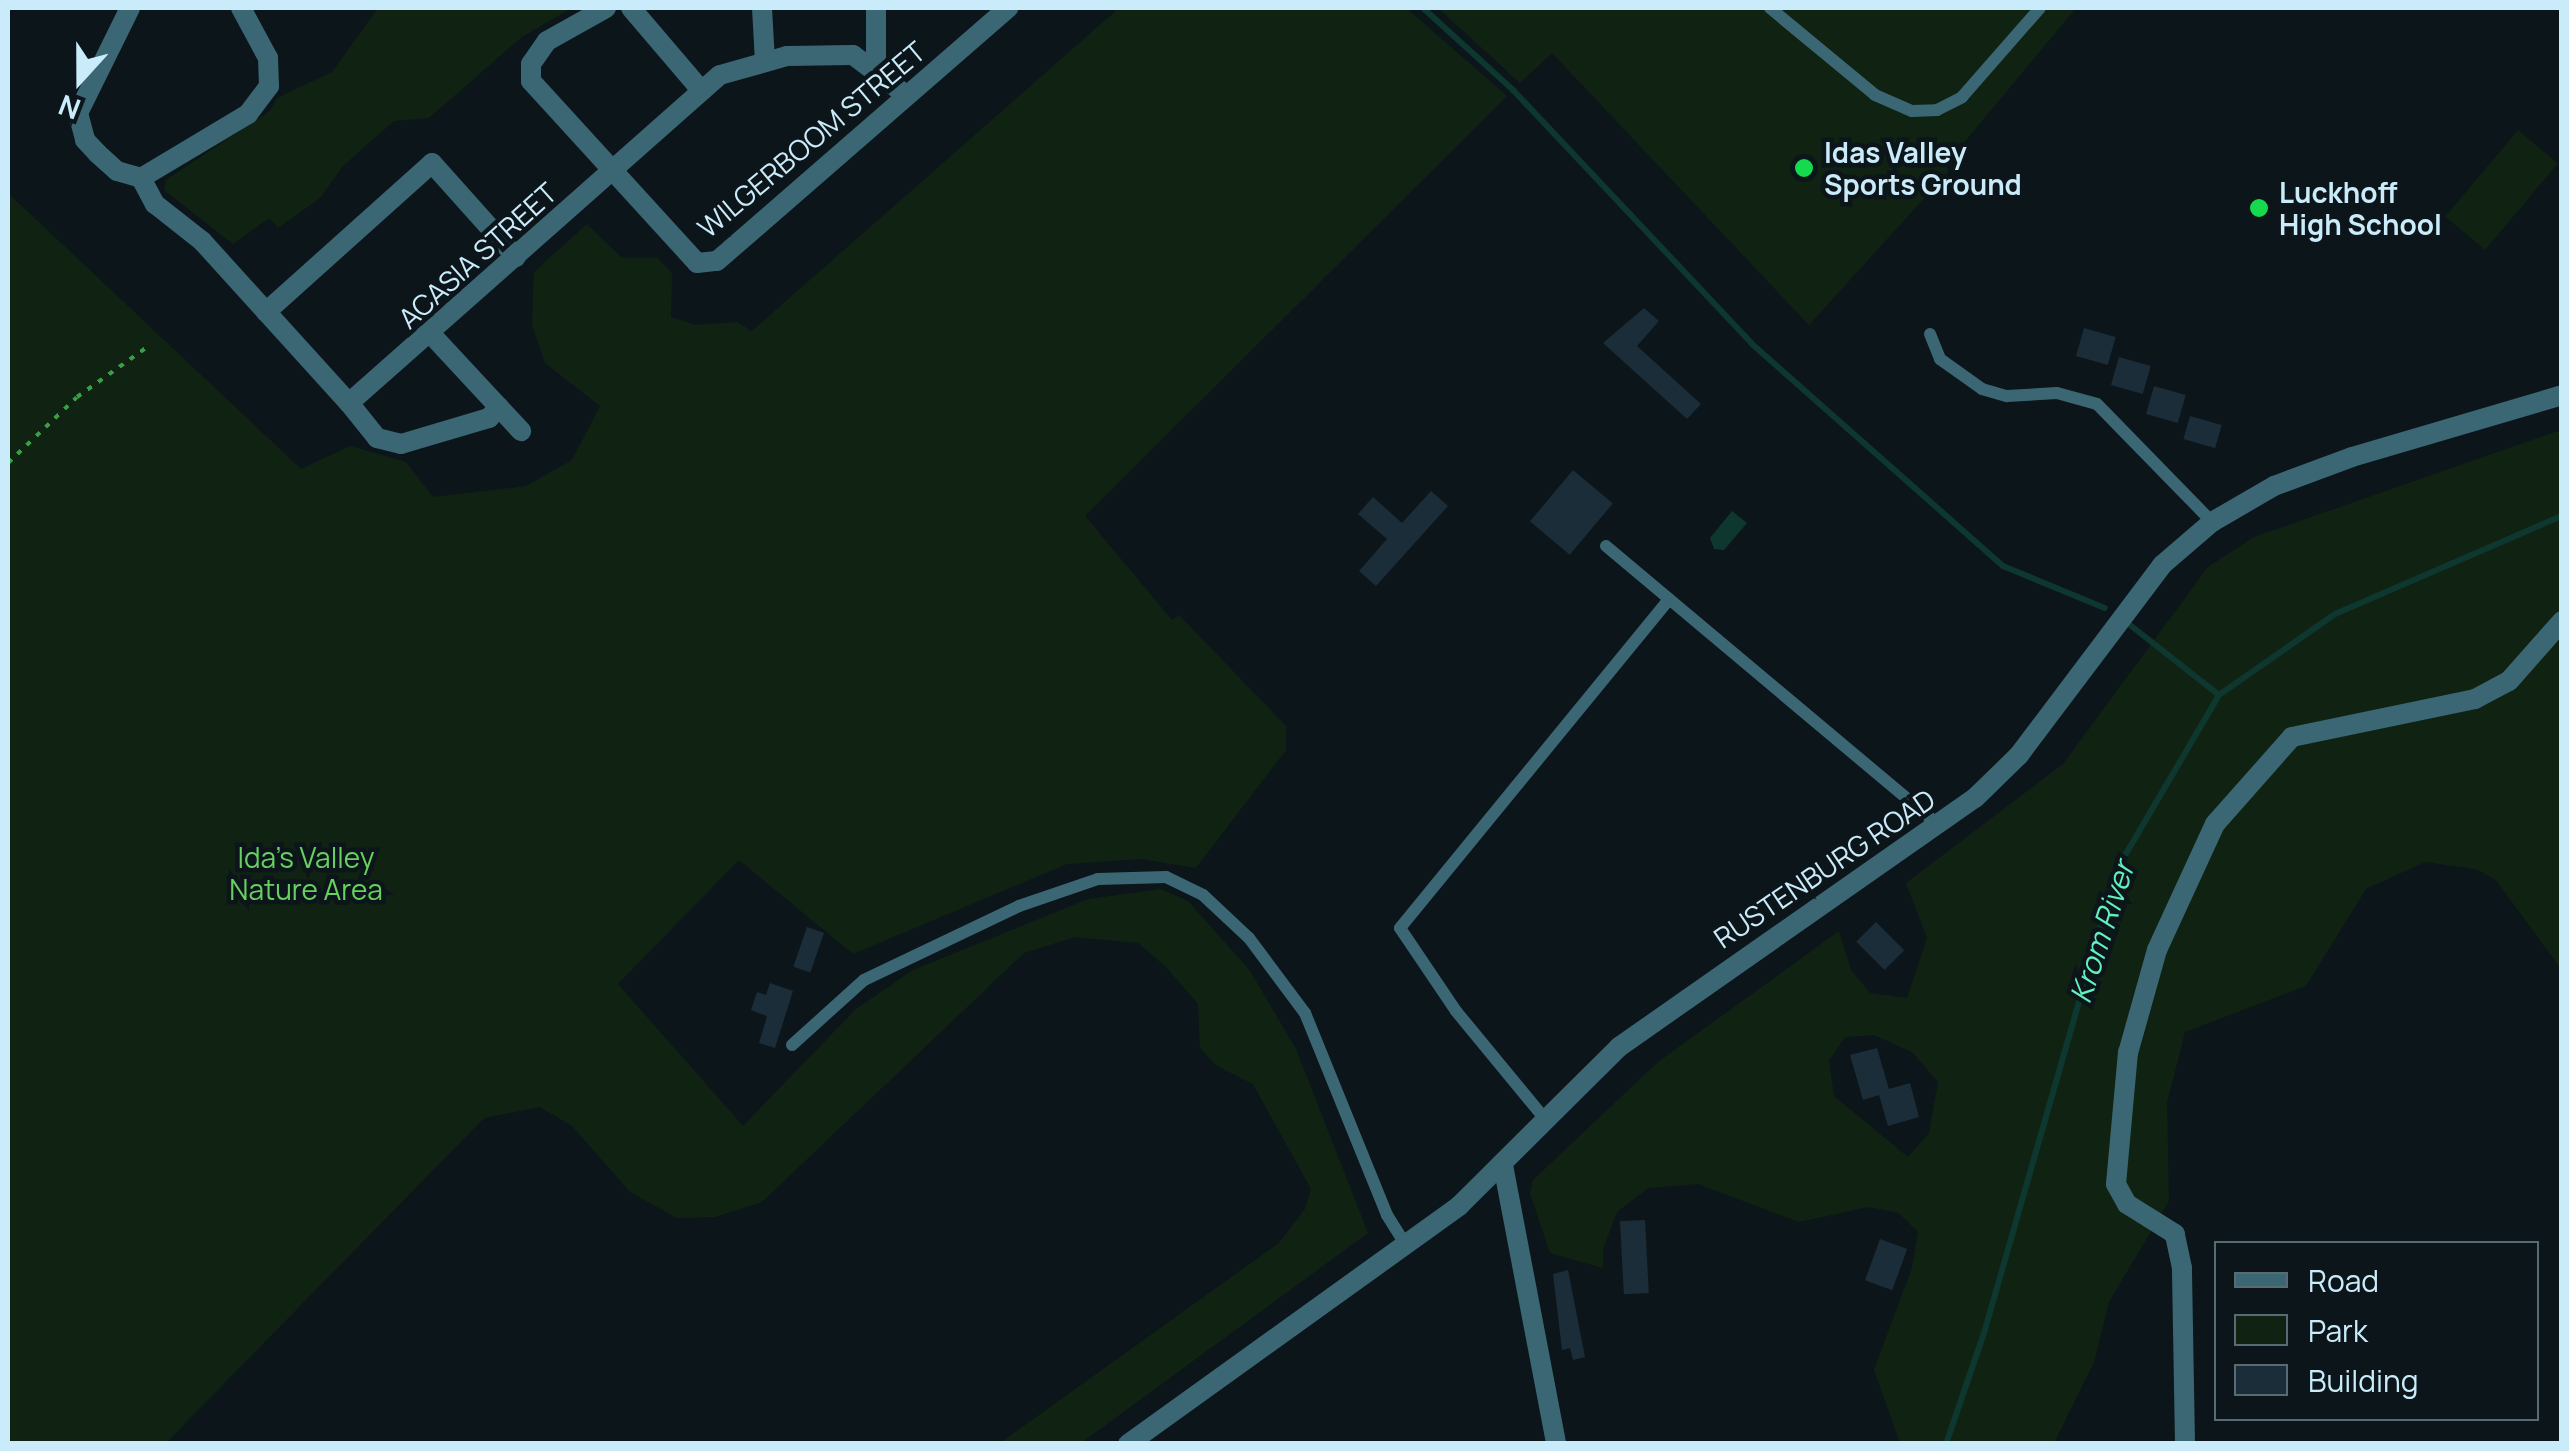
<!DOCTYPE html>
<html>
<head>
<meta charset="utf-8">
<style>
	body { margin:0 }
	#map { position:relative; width:2569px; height:1451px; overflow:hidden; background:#0c151a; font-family:Manrope,sans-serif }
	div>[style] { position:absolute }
	.green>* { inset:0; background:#102313; transform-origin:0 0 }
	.water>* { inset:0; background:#0e372f }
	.stream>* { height:6px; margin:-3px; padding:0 3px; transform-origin:3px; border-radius:3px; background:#0e372f }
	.building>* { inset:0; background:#1a2d39; transform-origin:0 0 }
	.path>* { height:4px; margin-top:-2px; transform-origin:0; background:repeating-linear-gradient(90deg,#37a045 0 5px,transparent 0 13px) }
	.lane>* { height:12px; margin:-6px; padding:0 6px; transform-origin:6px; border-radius:6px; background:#3b6774 }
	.street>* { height:20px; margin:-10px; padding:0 10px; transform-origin:10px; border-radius:10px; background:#3b6774 }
	.dots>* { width:28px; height:28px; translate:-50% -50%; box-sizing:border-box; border:5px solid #0c151a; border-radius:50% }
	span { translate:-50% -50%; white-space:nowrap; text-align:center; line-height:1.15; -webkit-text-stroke:9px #0c151a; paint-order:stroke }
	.street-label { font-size:28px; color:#caebfa }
	.poi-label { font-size:28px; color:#caebfa; font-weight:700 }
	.left { translate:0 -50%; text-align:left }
	.park-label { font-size:28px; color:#66d15f }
	.water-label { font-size:30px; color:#62f0be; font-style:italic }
	.frame { position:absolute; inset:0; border:10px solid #caebfa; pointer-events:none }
	.legend { position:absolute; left:2214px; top:1241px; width:325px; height:180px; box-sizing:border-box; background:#0c151a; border:2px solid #586b74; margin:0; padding:12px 18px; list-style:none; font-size:30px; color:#caebfa }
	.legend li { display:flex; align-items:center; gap:20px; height:50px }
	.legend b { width:50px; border:2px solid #586b74 }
	.north { position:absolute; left:30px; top:30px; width:100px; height:100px; -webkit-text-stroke:8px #0c151a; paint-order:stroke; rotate:201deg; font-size:28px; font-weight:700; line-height:40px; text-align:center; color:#caebfa }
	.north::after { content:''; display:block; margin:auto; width:35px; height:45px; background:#caebfa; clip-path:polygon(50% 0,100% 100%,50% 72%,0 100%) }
</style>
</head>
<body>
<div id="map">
	<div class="green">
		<div style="clip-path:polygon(378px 8px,572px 8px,523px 36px,429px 118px,394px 121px,342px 167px,320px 198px,278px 228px,269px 218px,233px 244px,164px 190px,166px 180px,270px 111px,277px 98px,332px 72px)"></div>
		<div style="clip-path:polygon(1119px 8px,1406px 8px,1507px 96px,1085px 516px,1172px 620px,1179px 615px,1286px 726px,1286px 750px,1196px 868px,1142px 859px,1067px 864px,853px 954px,739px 860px,618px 984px,743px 1126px,856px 1009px,913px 970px,1088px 899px,1161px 889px,1188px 901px,1250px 971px,1296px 1049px,1368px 1233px,1081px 1443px,1000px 1443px,1279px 1243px,1305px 1209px,1311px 1189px,1253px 1084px,1217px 1066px,1200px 1048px,1198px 1004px,1166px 967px,1138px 943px,1075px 937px,1024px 953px,762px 1202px,715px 1217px,677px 1218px,630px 1192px,572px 1126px,540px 1107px,484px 1118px,166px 1443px,8px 1443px,8px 193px,301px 469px,350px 446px,406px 462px,433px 497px,526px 486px,572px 460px,600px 406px,545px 363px,532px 325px,534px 272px,587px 224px,622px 258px,658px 258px,672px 274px,671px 317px,696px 325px,737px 322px,752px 331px)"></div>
		<div style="clip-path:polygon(1438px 8px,2076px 8px,1947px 163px,1948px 172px,1809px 325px,1552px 53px,1520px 83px)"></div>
		<div style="left:2518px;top:130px;width:52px;height:113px;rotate:40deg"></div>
		<div style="clip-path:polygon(evenodd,2561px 430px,2561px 969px,2496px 880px,2476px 869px,2425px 862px,2366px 889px,2306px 986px,2185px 1032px,2167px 1103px,2169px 1201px,2109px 1302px,2094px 1362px,2054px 1443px,1900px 1443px,1874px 1370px,1912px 1268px,1918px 1232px,1899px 1213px,1869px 1207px,1799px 1222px,1698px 1184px,1648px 1188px,1617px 1212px,1603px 1249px,1603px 1268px,1550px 1253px,1530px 1193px,1533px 1180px,1658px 1062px,1839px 931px,1851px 970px,1870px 993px,1907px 998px,1927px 938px,1906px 883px,2063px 764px,2208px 567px,2254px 537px,2561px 430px,1874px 1035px,1912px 1052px,1938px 1082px,1929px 1133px,1908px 1157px,1834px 1096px,1829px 1061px,1845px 1037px,1874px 1035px)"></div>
	</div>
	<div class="water">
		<div style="clip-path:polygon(1732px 511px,1747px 523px,1724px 550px,1714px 549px,1710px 538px)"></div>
	</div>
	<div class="stream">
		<div style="left:1423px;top:8px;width:122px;rotate:42.3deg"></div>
		<div style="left:1513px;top:90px;width:349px;rotate:46.7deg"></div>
		<div style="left:1752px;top:344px;width:335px;rotate:41.5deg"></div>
		<div style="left:2003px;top:566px;width:110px;rotate:22.4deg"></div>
		<div style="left:2130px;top:625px;width:113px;rotate:38.2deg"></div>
		<div style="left:1946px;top:1444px;width:117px;rotate:-71.1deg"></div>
		<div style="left:1984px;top:1333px;width:483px;rotate:-74deg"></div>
		<div style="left:2117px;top:869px;width:202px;rotate:-59.6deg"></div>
		<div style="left:2219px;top:695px;width:141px;rotate:-34.9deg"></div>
		<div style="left:2335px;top:614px;width:247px;rotate:-23.4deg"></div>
	</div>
	<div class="building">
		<div style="clip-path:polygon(1644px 308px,1659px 321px,1637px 346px,1701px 404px,1687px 419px,1603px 343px)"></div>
		<div style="left:2084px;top:328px;width:33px;height:29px;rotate:16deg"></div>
		<div style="left:2119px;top:357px;width:33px;height:29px;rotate:16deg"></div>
		<div style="left:2154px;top:386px;width:33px;height:29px;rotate:16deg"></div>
		<div style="left:2190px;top:416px;width:33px;height:24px;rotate:16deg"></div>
		<div style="left:1573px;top:470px;width:52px;height:67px;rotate:40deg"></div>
		<div style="clip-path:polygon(1431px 491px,1448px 506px,1376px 586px,1359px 571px,1387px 539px,1358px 514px,1373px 497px,1402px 523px)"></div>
		<div style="left:1876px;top:922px;width:40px;height:28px;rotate:45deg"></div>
		<div style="left:807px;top:927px;width:18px;height:42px;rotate:19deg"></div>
		<div style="clip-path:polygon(770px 983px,793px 991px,775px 1048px,759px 1043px,767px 1016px,751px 1010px,757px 992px,766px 995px)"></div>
		<div style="clip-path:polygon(1877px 1048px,1889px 1089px,1910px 1083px,1919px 1117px,1888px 1126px,1879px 1095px,1863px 1100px,1850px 1055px)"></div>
		<div style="left:1645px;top:1220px;width:73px;height:25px;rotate:87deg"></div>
		<div style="left:1880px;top:1239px;width:29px;height:44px;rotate:20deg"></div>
		<div style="clip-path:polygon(1568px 1270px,1585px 1357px,1573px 1360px,1570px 1348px,1562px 1350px,1553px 1274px)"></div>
	</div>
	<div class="path">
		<div style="left:8px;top:463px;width:95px;rotate:-43.7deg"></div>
		<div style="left:77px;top:397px;width:86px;rotate:-35.5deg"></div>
	</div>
	<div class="lane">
		<div style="left:1770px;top:8px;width:136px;rotate:39.6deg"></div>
		<div style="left:1875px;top:95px;width:40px;rotate:23.4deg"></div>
		<div style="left:1912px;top:111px;width:25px;rotate:-2deg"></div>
		<div style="left:1937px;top:110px;width:28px;rotate:-27deg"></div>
		<div style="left:1962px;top:97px;width:118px;rotate:-48.8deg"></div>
		<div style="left:1930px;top:334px;width:27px;rotate:68deg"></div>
		<div style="left:1940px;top:359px;width:52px;rotate:35.5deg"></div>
		<div style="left:1982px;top:389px;width:26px;rotate:16deg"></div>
		<div style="left:2007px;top:396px;width:50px;rotate:-3.4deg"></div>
		<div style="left:2057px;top:393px;width:41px;rotate:15.4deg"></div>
		<div style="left:2097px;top:404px;width:165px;rotate:45.7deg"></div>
		<div style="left:1606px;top:546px;width:434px;rotate:40deg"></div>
		<div style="left:792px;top:1045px;width:97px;rotate:-42.1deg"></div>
		<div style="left:864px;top:980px;width:172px;rotate:-25.5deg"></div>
		<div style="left:1019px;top:906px;width:83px;rotate:-18.9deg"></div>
		<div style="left:1098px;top:879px;width:68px;rotate:-1.7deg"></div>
		<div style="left:1166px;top:877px;width:41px;rotate:25.9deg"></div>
		<div style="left:1203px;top:895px;width:63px;rotate:43.1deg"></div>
		<div style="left:1249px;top:938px;width:94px;rotate:53.3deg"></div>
		<div style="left:1305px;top:1013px;width:218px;rotate:67.9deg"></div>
		<div style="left:1387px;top:1215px;width:36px;rotate:58deg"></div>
		<div style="left:1545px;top:1119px;width:140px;rotate:-129.5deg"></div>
		<div style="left:1456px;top:1011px;width:100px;rotate:-124deg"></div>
		<div style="left:1400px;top:928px;width:425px;rotate:-50.7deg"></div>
	</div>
	<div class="street">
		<div style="left:130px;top:8px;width:117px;rotate:116.3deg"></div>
		<div style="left:78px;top:113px;width:28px;rotate:75deg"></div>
		<div style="left:85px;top:140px;width:18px;rotate:47deg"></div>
		<div style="left:97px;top:153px;width:27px;rotate:42deg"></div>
		<div style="left:117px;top:171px;width:25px;rotate:16deg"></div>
		<div style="left:141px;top:178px;width:125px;rotate:-30.9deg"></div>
		<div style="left:248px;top:114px;width:35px;rotate:-53deg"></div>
		<div style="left:269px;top:86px;width:28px;rotate:-92deg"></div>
		<div style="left:268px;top:58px;width:57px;rotate:-118.4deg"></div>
		<div style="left:606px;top:8px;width:68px;rotate:150.8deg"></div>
		<div style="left:547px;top:41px;width:28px;rotate:125deg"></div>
		<div style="left:531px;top:64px;width:17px;rotate:90deg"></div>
		<div style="left:531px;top:81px;width:246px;rotate:47.6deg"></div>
		<div style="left:697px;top:263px;width:20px;rotate:-6deg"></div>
		<div style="left:717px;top:261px;width:386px;rotate:-41deg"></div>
		<div style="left:631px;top:8px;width:109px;rotate:49.5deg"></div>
		<div style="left:762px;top:8px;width:54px;rotate:86.8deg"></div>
		<div style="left:876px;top:67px;width:59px;rotate:-90deg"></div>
		<div style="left:141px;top:178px;width:30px;rotate:62deg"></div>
		<div style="left:155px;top:204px;width:60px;rotate:38.2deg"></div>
		<div style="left:202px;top:241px;width:219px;rotate:47.8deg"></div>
		<div style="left:349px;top:403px;width:495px;rotate:-41.5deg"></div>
		<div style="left:720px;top:75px;width:70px;rotate:-15.8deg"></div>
		<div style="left:787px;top:56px;width:66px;rotate:-0.9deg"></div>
		<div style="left:853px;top:55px;width:66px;rotate:37deg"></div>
		<div style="left:266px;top:312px;width:223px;rotate:-41.9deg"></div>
		<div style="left:432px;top:163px;width:126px;rotate:48.2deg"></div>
		<div style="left:430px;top:333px;width:134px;rotate:47.1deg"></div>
		<div style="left:349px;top:403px;width:45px;rotate:51.3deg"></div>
		<div style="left:377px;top:438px;width:25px;rotate:14deg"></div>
		<div style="left:401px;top:444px;width:92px;rotate:-16.5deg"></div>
		<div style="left:489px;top:418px;width:15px;rotate:-48deg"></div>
		<div style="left:1503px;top:1165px;width:284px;rotate:79.2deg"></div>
		<div style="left:1128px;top:1444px;width:408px;rotate:-35.7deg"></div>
		<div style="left:1459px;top:1206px;width:226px;rotate:-44.8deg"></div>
		<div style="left:1619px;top:1047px;width:434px;rotate:-35deg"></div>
		<div style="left:1975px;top:798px;width:62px;rotate:-44.3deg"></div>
		<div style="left:2019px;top:755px;width:238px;rotate:-53deg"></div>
		<div style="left:2162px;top:565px;width:66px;rotate:-40.7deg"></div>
		<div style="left:2212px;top:522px;width:72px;rotate:-30.1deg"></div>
		<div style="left:2274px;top:486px;width:83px;rotate:-20.4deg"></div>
		<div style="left:2352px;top:457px;width:219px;rotate:-16.4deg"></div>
		<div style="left:2185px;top:1444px;width:176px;rotate:-91deg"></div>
		<div style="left:2182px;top:1268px;width:35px;rotate:-102deg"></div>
		<div style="left:2175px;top:1234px;width:57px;rotate:-148deg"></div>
		<div style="left:2127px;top:1204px;width:23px;rotate:-119deg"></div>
		<div style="left:2116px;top:1184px;width:132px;rotate:-84.8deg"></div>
		<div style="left:2128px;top:1053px;width:107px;rotate:-74.3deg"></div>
		<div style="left:2157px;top:950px;width:139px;rotate:-65.3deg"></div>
		<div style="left:2215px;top:824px;width:116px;rotate:-48.5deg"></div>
		<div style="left:2292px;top:737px;width:187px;rotate:-11.7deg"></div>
		<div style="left:2475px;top:699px;width:38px;rotate:-28deg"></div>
		<div style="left:2509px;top:681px;width:80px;rotate:-48.5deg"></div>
	</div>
	<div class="dots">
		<div style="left:1804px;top:168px;background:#15da4e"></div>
		<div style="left:2259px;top:208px;background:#15da4e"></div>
	</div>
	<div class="street-label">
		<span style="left:811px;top:139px;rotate:-40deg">WILGERBOOM STREET</span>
		<span style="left:477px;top:255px;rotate:-42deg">ACASIA STREET</span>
		<span style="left:1824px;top:868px;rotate:-34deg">RUSTENBURG ROAD</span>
	</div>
	<div class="poi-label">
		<span class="left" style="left:1824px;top:168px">Idas Valley<br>Sports Ground</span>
		<span class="left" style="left:2279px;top:208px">Luckhoff<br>High School</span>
	</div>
	<div class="park-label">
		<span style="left:306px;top:873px">Ida's Valley<br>Nature Area</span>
	</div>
	<div class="water-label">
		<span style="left:2102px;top:932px;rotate:-72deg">Krom River</span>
	</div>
	<div class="frame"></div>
	<ul class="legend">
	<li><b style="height:12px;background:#3b6774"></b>Road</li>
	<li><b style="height:28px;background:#102313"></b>Park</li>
	<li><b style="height:28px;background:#1a2d39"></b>Building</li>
	</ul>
	<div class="north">N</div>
</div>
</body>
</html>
